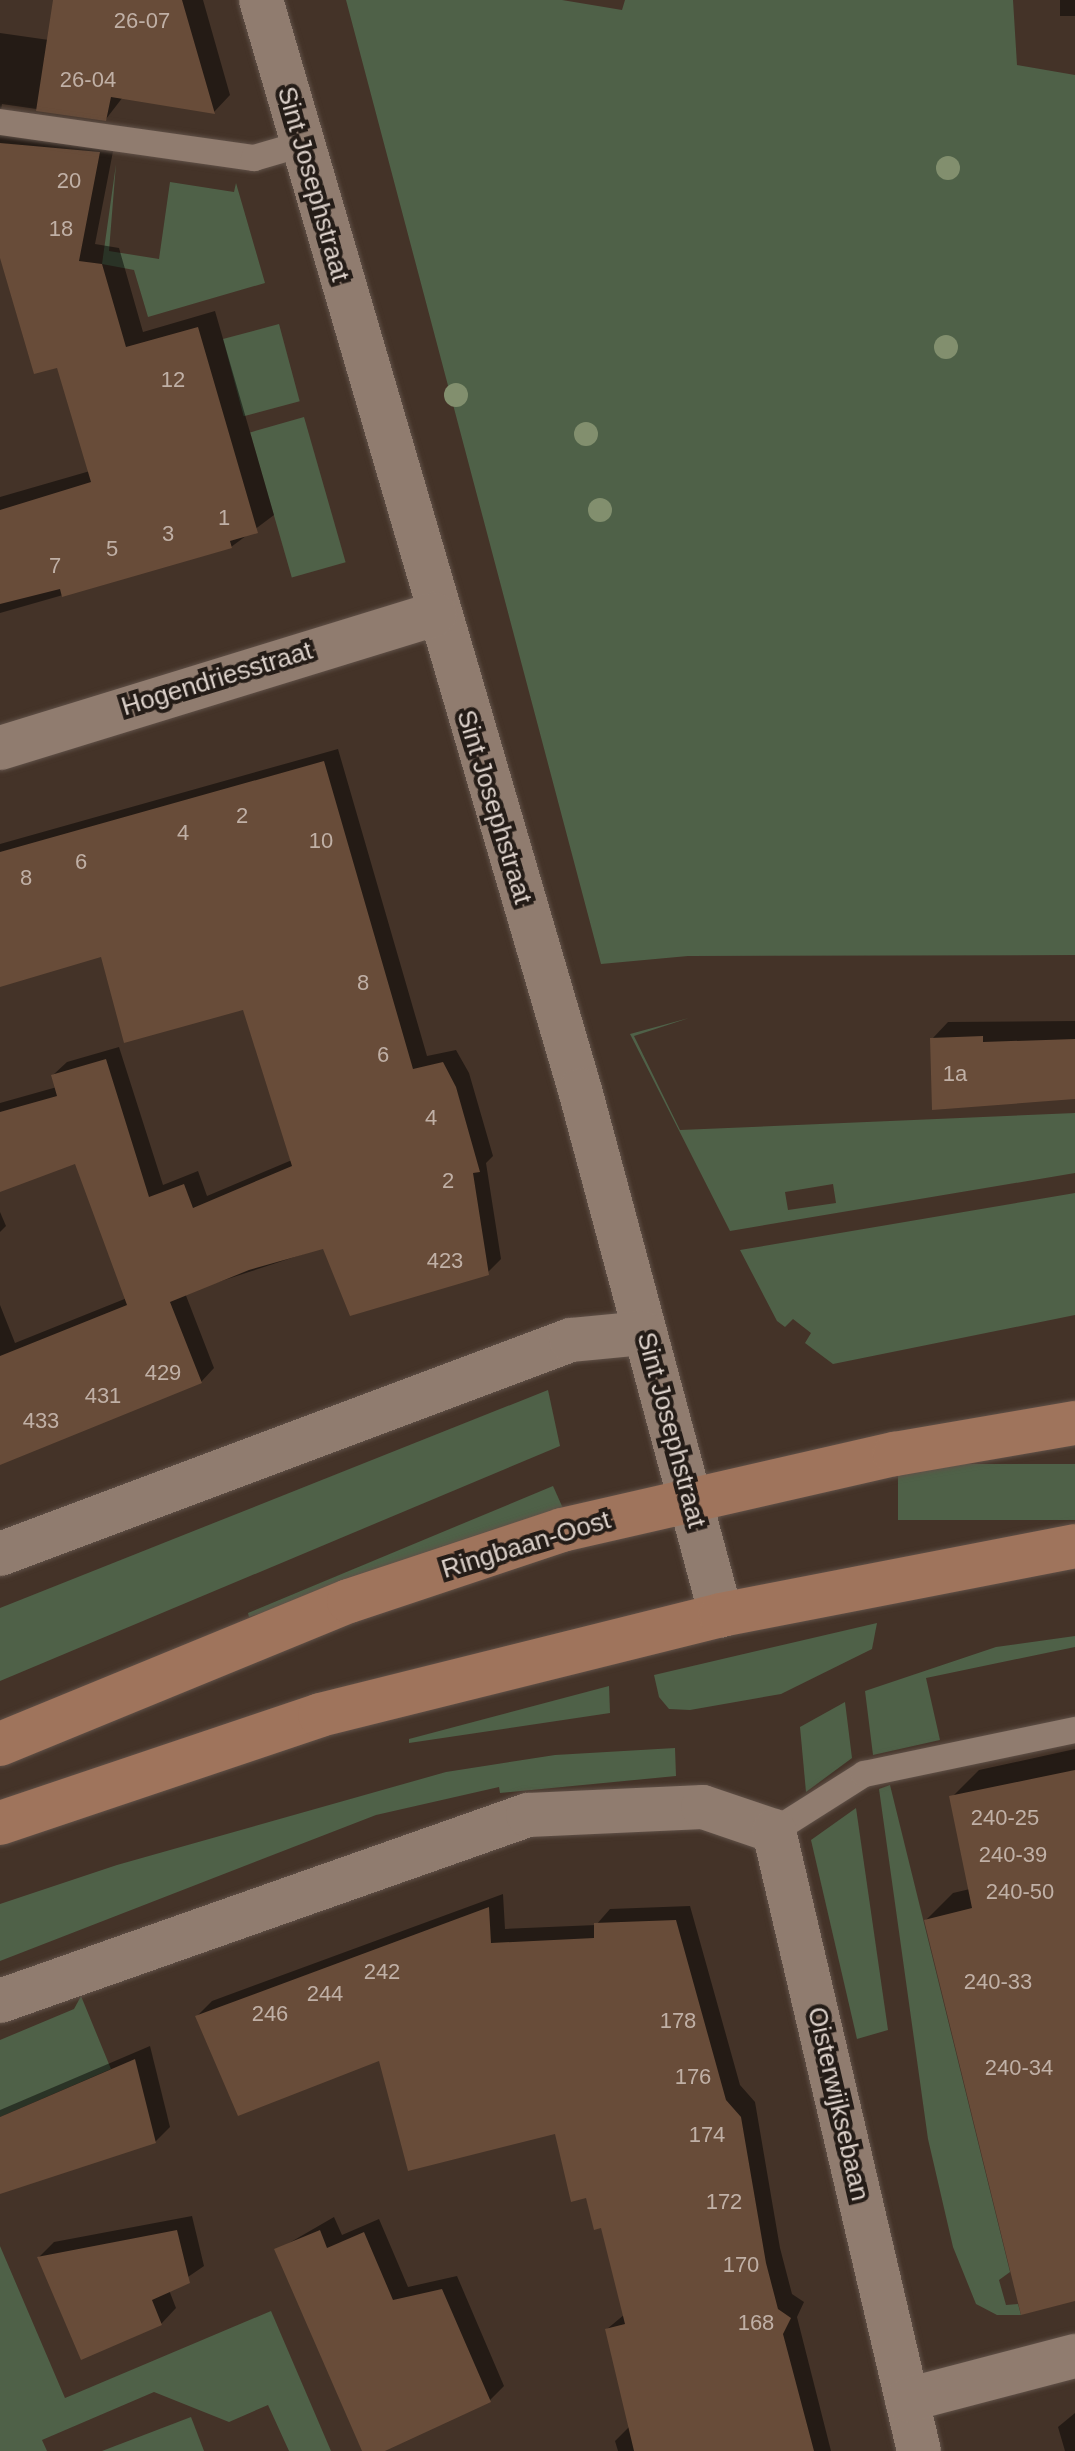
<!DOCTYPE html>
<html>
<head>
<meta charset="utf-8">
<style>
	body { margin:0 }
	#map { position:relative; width:1075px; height:2451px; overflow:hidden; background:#443328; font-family:Arial,sans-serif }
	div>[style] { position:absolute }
	.green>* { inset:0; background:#4f6148; transform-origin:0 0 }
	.shadow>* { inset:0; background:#0007; transform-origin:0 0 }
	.building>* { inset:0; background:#684c39 }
	.roads { filter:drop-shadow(0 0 2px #605148) drop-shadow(0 0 2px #605148) }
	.lane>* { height:26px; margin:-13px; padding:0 13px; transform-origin:13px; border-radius:13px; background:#907c6f }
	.street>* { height:44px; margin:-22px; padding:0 22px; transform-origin:22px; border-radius:22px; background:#907c6f }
	.secondary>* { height:44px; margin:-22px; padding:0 22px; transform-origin:22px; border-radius:22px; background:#9f745c }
	.trees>* { width:24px; height:24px; margin:-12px; border-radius:50%; background:#828f6e }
	span { translate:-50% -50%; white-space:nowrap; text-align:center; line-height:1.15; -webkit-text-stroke:8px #241c17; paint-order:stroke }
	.number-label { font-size:22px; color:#c0b0a6 }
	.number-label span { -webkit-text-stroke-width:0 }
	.street-label { font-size:26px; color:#ddd2cb }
</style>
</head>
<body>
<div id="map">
	<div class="green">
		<div style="clip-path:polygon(346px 0,562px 0,622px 10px,625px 0,1013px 0,1017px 65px,1075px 75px,1075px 955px,688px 956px,601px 964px)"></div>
		<div style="clip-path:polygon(116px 164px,109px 251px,159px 259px,170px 182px,234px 192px,236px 183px,265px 283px,148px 317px,134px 270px,102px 264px)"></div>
		<div style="left:279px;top:324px;width:80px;height:58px;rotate:75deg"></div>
		<div style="left:304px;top:417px;width:151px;height:56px;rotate:74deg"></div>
		<div style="clip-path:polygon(evenodd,689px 1018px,634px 1036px,680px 1130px,1075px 1113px,1075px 1173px,730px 1231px,630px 1034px,689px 1018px,833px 1184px,836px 1203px,788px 1210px,785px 1192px,833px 1184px)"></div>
		<div style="clip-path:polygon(1075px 1193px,1075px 1315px,833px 1364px,805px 1343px,811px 1333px,793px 1319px,785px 1327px,777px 1321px,740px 1250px)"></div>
		<div style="clip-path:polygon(548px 1390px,560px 1446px,0 1681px,0 1608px)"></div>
		<div style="left:1075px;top:1464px;width:56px;height:177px;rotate:90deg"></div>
		<div style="clip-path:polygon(553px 1486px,566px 1515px,249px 1617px,248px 1613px)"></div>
		<div style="clip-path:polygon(877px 1623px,872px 1649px,781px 1694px,690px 1710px,669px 1709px,659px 1697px,654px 1675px)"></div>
		<div style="clip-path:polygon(1075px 1636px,1075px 1647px,926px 1678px,940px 1740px,873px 1755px,865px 1691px,996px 1647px)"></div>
		<div style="clip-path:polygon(609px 1686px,610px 1713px,409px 1743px,409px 1739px)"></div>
		<div style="clip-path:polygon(845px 1702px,852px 1758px,806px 1792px,800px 1727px)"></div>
		<div style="clip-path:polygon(675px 1748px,676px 1776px,500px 1793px,499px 1787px,376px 1815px,0 1961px,0 1904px,117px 1865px,446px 1772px,555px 1755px)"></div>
		<div style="clip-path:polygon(890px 1785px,1010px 2272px,999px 2280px,1006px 2305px,1018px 2304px,1021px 2315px,997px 2315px,976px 2304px,953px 2247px,928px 2139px,879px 1789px)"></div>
		<div style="clip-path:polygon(856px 1808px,888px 2030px,857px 2039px,811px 1840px)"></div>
		<div style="clip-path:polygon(81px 1996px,111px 2069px,0 2117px,0 2040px,74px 2009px)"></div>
		<div style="clip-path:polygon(0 2246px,65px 2398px,271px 2311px,331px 2451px,289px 2451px,268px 2405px,229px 2422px,154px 2392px,42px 2440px,47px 2451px,0 2451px)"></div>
		<div style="clip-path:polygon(191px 2417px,204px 2451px,102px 2451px)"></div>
	</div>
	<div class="shadow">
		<div style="clip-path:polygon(55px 0,203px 0,230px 95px,214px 112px,123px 97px,106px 119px,2px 104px,1px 110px,116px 136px,95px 244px,119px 248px,143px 332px,215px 311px,274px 515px,231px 547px,0 613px,0 497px,90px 471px,58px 365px,0 251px,0 33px,49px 40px)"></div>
		<div style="left:1060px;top:0;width:15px;height:16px"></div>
		<div style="clip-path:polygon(338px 749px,427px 1056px,456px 1050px,469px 1073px,493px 1156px,486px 1163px,501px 1259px,487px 1273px,325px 1247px,185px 1293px,214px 1368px,201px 1382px,0 1462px,0 1305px,15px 1343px,127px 1298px,76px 1161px,0 1189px,0 1103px,57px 1087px,53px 1075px,67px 1062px,119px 1047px,163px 1185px,198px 1171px,207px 1196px,292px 1160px,244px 1008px,102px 955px,0 975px,0 844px)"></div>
		<div style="clip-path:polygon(1075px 1021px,1075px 1099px,932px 1039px,948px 1022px)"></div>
		<div style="clip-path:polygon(0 1212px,6px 1226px,0 1232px)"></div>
		<div style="clip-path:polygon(1075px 1749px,1075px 2298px,926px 1920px,953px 1893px,970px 1889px,952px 1797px,979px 1770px)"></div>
		<div style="clip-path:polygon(503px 1894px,505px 1929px,596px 1925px,610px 1909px,690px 1906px,740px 2085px,755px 2102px,780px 2248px,792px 2294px,804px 2302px,797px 2317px,831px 2451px,618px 2451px,615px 2441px,630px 2426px,607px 2329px,625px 2314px,603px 2226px,557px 2132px,381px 2058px,197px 2016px,212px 2001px)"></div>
		<div style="clip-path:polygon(150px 2046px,170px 2127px,155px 2142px,0 2168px,0 2110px)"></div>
		<div style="clip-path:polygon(192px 2216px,204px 2266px,169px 2290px,176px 2308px,161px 2324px,39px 2257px,54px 2242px)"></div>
		<div style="clip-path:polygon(334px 2217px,342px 2235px,379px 2219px,408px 2287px,457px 2276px,504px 2386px,490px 2400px,380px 2451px,364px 2451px,277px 2250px)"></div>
		<div style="clip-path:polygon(1075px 2413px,1075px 2451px,1065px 2451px,1058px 2427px)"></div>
	</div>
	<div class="building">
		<div style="clip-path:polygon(53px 0,182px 0,215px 114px,111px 97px,106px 121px,36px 111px)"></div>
		<div style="clip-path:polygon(0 143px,100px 152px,79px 261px,102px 264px,126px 347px,198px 327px,258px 533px,230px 541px,232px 548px,62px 597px,60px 589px,0 604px,0 510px,91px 482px,57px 368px,34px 374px,0 258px)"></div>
		<div style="clip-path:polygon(324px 761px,413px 1069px,443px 1062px,456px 1087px,480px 1172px,473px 1173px,489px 1275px,350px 1316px,323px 1249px,249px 1270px,170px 1302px,202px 1383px,0 1465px,0 1356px,127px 1305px,75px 1164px,0 1192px,0 1112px,57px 1096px,51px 1075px,106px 1059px,149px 1197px,184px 1184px,193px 1208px,292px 1166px,243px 1010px,124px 1043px,101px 957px,0 987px,0 852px)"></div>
		<div style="clip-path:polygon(983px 1036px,983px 1042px,1075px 1039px,1075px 1099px,932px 1110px,930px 1038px)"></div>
		<div style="clip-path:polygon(1075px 1770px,1075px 2301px,1021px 2315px,924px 1920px,972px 1908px,949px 1796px)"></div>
		<div style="clip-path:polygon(489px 1907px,491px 1943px,594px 1938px,594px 1923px,676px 1920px,726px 2100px,741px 2117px,766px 2263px,778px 2309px,791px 2318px,783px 2334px,814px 2451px,634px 2451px,605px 2329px,625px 2324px,601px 2228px,594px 2230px,586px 2198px,571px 2202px,555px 2134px,408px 2171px,379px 2061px,238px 2116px,195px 2016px)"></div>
		<div style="clip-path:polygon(135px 2059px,156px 2143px,0 2194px,0 2117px)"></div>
		<div style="clip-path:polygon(177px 2230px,190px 2283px,152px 2300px,162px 2325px,81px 2360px,37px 2257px)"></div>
		<div style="clip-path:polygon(320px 2230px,327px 2248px,364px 2232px,393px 2300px,442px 2289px,491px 2402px,385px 2451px,362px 2451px,274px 2249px)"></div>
	</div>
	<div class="roads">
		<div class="lane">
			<div style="left:0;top:122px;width:257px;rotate:8.1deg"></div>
			<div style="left:254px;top:158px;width:50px;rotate:-16.3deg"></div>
			<div style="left:774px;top:1831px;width:107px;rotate:-32.3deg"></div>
			<div style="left:864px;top:1774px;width:216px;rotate:-11.8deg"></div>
		</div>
		<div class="street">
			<div style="left:261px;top:0;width:1136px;rotate:73.69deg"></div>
			<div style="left:580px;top:1090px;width:544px;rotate:74.97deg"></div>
			<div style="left:0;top:748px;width:455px;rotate:-17.1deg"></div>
			<div style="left:0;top:1554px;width:610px;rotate:-20.55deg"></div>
			<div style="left:571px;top:1340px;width:73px;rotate:-5.5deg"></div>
			<div style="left:0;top:2001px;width:560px;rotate:-19.41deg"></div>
			<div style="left:528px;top:1815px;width:175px;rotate:-2.6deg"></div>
			<div style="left:703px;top:1807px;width:75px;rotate:18.7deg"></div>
			<div style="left:774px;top:1831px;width:637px;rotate:76.84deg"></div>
			<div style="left:907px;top:2400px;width:174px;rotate:-14.7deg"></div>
		</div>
		<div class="secondary">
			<div style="left:0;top:1744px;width:377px;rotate:-22.3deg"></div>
			<div style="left:349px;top:1601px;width:225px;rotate:-18.4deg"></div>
			<div style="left:562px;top:1530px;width:342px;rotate:-12.9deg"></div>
			<div style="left:895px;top:1454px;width:183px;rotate:-9.8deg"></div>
			<div style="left:0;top:1823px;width:338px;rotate:-18.6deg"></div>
			<div style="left:320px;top:1715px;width:413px;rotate:-14deg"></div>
			<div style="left:721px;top:1615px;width:361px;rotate:-11deg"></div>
		</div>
	</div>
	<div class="trees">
		<div style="left:948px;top:168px"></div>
		<div style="left:946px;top:347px"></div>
		<div style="left:456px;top:395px"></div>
		<div style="left:586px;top:434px"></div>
		<div style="left:600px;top:510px"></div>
	</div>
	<div class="number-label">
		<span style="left:142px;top:21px">26-07</span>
		<span style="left:88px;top:80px">26-04</span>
		<span style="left:69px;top:181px">20</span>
		<span style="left:61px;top:229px">18</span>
		<span style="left:173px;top:380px">12</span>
		<span style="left:224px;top:518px">1</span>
		<span style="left:168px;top:534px">3</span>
		<span style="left:112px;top:549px">5</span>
		<span style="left:55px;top:566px">7</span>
		<span style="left:242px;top:816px">2</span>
		<span style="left:183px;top:833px">4</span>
		<span style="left:321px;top:841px">10</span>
		<span style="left:81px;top:862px">6</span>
		<span style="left:26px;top:878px">8</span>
		<span style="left:363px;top:983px">8</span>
		<span style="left:383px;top:1055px">6</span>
		<span style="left:955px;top:1074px">1a</span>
		<span style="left:431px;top:1118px">4</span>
		<span style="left:448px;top:1181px">2</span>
		<span style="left:445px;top:1261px">423</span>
		<span style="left:163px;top:1373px">429</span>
		<span style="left:103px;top:1396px">431</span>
		<span style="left:41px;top:1421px">433</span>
		<span style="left:1005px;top:1818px">240-25</span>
		<span style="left:1013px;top:1855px">240-39</span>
		<span style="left:1020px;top:1892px">240-50</span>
		<span style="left:382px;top:1972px">242</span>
		<span style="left:998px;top:1982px">240-33</span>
		<span style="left:325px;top:1994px">244</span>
		<span style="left:270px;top:2014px">246</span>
		<span style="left:678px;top:2021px">178</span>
		<span style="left:1019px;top:2068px">240-34</span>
		<span style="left:693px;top:2077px">176</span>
		<span style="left:707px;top:2135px">174</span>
		<span style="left:724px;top:2202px">172</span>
		<span style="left:741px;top:2265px">170</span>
		<span style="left:756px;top:2323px">168</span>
	</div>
	<div class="street-label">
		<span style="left:313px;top:184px;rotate:74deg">Sint Josephstraat</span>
		<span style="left:217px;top:679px;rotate:-17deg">Hogendriesstraat</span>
		<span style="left:494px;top:807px;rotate:73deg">Sint Josephstraat</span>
		<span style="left:671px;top:1430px;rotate:75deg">Sint Josephstraat</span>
		<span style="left:526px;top:1545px;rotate:-17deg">Ringbaan-Oost</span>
		<span style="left:838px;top:2104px;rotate:77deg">Oisterwijksebaan</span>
	</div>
</div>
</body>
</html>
